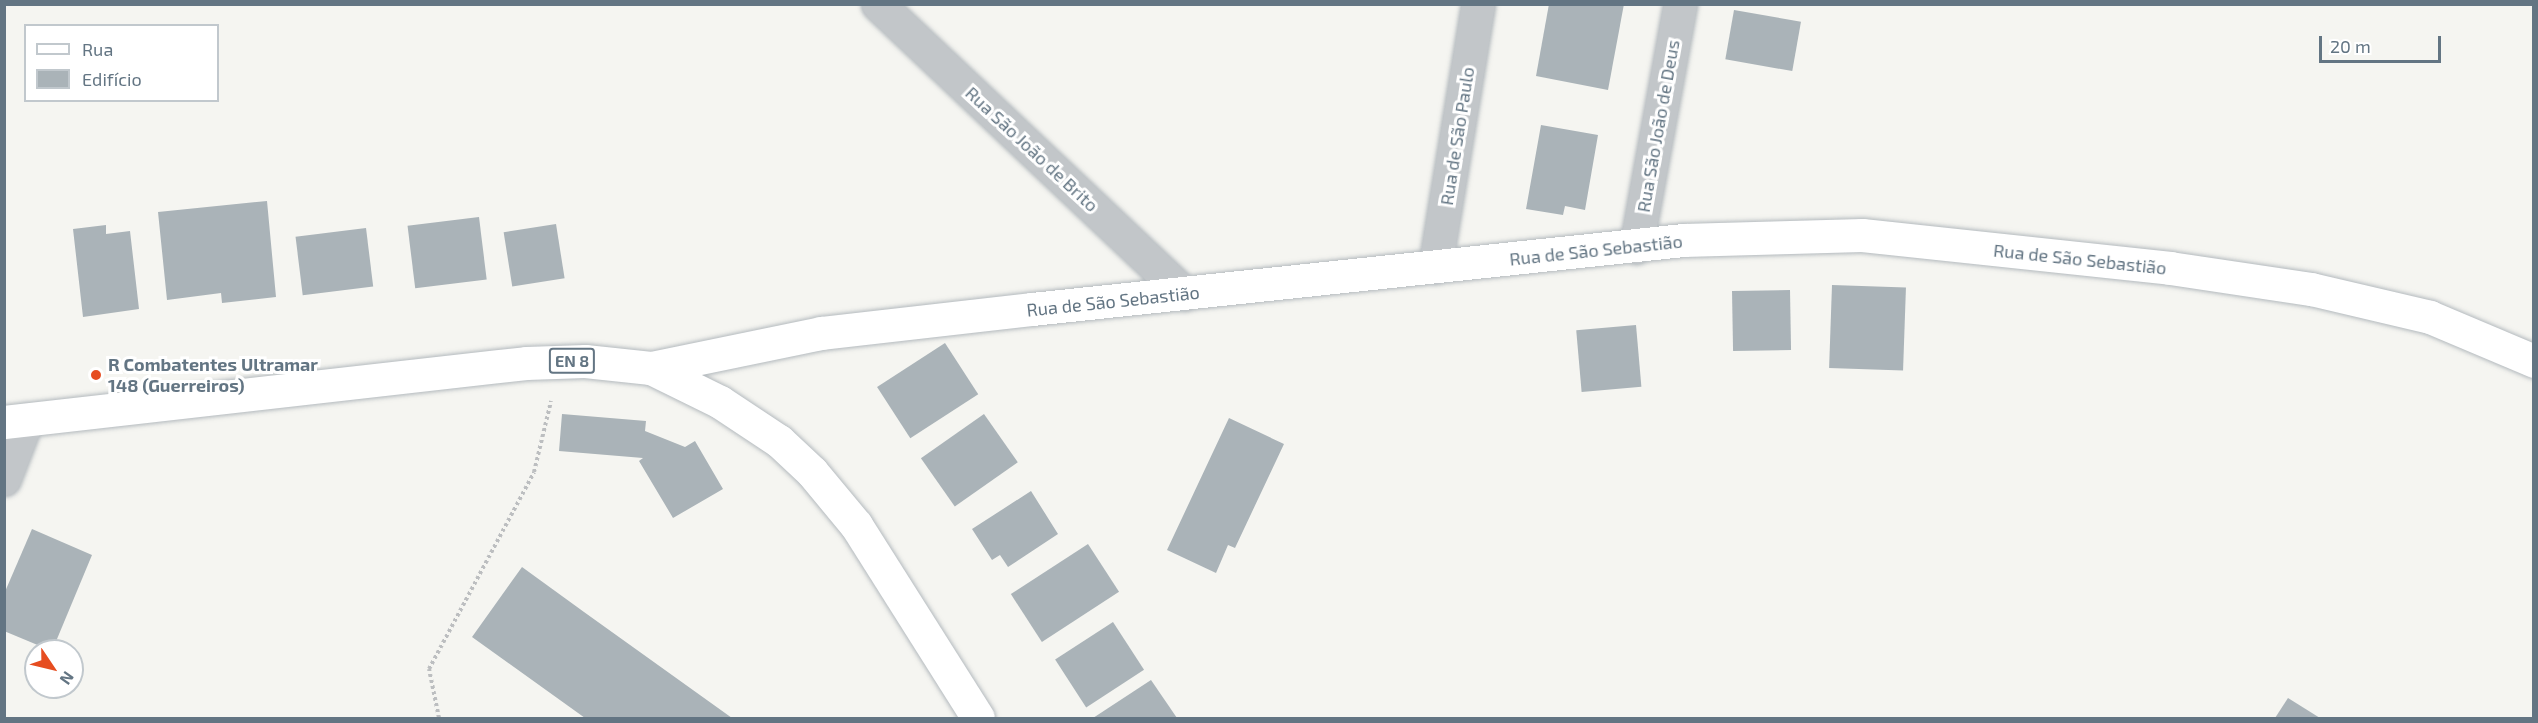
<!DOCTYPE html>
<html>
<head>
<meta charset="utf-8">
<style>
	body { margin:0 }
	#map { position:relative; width:2538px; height:723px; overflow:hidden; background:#f5f5f1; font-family:"Exo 2",sans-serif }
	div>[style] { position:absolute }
	.building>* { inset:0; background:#aab3b8; transform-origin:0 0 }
	.path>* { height:4px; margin-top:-2px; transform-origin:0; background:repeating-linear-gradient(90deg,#bcbec0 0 3px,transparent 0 6px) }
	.roads { filter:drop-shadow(0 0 2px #b4babe) drop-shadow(0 0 2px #b4babe) }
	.street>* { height:33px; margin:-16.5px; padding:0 16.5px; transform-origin:16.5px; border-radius:16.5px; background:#c2c6c9 }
	.secondary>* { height:33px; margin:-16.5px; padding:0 16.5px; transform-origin:16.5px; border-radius:16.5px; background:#fff }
	.primary>* { height:33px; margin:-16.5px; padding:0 16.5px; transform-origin:16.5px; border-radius:16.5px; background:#fff }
	.dots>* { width:16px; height:16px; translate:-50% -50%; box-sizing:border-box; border:3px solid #fff; border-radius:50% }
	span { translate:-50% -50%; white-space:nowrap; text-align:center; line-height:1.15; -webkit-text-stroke:6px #fff; paint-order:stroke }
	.shield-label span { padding:2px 4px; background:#fff; border:2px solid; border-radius:4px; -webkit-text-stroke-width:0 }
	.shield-label { font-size:16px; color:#637583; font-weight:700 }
	.street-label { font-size:18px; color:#637583 }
	.poi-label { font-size:18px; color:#637583; font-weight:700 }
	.left { translate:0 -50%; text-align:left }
	.frame { position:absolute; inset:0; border:6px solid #637583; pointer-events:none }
	.legend { position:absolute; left:24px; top:24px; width:195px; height:78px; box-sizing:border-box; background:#fff; border:2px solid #c1c8cd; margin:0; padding:8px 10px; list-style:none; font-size:18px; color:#637583 }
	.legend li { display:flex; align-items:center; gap:12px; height:30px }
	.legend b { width:30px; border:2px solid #c1c8cd }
	.north { position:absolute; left:24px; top:639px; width:60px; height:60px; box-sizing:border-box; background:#fff; border:2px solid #c1c8cd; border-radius:50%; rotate:125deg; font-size:16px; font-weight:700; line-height:24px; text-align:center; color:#637583 }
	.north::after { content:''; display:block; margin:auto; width:21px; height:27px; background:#e64d20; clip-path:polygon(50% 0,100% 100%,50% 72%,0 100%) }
	.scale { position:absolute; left:2319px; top:36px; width:122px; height:27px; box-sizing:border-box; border:3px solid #637583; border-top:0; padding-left:8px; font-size:18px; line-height:21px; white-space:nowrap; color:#637583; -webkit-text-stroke:4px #fff; paint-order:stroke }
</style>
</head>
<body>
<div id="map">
	<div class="building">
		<div style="clip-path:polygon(1549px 4px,1624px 4px,1608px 90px,1536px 76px)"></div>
		<div style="left:1734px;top:10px;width:68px;height:50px;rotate:10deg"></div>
		<div style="clip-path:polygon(1541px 125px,1598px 135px,1585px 210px,1565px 206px,1563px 215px,1526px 209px)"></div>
		<div style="clip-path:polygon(267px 201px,276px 297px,222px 303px,221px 293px,167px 300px,158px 212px)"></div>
		<div style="left:479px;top:217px;width:63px;height:72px;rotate:83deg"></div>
		<div style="left:556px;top:224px;width:55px;height:53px;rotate:81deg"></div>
		<div style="clip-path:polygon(106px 225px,106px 234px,130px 231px,139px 309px,83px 317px,73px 229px)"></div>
		<div style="left:366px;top:228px;width:59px;height:71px;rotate:83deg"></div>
		<div style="left:1832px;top:285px;width:74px;height:83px;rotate:2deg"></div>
		<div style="left:1790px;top:290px;width:60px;height:58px;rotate:89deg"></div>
		<div style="left:1636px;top:325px;width:62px;height:60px;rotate:85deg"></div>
		<div style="left:945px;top:343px;width:61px;height:81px;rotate:57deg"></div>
		<div style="clip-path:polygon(562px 414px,646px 421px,645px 431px,685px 447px,695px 441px,723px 489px,673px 518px,639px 461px,643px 458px,559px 451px)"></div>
		<div style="left:984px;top:414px;width:59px;height:77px;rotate:55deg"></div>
		<div style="clip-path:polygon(1229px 418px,1284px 444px,1235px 548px,1228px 545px,1216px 573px,1167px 550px)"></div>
		<div style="clip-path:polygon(1031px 491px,1058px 534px,1008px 567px,1000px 555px,992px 560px,972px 529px)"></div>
		<div style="clip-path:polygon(32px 529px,92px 555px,52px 651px,4px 631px,4px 594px)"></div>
		<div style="left:1088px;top:544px;width:57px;height:92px;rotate:57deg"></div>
		<div style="clip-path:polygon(522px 567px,584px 612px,732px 718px,585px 718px,472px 637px)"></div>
		<div style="left:1113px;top:622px;width:57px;height:69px;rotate:57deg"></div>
		<div style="clip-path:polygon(1151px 680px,1177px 718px,1093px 718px)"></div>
		<div style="clip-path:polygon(2288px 698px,2320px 718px,2275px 718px)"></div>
	</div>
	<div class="path">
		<div style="left:439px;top:718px;width:50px;rotate:-101.5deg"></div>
		<div style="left:429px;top:669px;width:223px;rotate:-61.9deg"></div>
		<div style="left:534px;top:472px;width:73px;rotate:-76.5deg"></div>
	</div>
	<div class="roads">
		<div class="street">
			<div style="left:878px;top:4px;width:422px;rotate:43.4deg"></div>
			<div style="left:1636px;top:247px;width:247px;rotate:-79.7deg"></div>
			<div style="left:1435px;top:267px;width:266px;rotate:-80.7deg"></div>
			<div style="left:4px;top:479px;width:64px;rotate:-69deg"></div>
		</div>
		<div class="secondary">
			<div style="left:651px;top:368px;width:174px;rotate:-11.6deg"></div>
			<div style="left:821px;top:333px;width:212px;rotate:-6.5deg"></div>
			<div style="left:1032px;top:309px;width:655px;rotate:-6.05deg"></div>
			<div style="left:1683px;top:240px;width:179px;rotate:-1.6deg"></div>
			<div style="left:1862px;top:235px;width:310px;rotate:6.1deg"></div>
			<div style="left:2170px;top:268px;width:143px;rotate:8.5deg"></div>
			<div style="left:2311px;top:289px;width:122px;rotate:13.2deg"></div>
			<div style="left:2430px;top:317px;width:113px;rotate:22.9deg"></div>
		</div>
		<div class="primary">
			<div style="left:4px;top:422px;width:525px;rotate:-6.45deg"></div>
			<div style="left:526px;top:363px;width:59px;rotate:-1.9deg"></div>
			<div style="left:585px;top:361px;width:66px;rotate:6.1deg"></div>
			<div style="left:651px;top:368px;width:77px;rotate:26.2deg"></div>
			<div style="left:720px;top:402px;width:71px;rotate:33.5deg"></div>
			<div style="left:779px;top:441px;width:45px;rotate:43.2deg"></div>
			<div style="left:812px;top:472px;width:69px;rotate:50.3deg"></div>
			<div style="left:856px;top:525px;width:228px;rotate:57.7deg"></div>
		</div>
	</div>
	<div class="dots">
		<div style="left:96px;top:375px;background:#e64d20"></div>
	</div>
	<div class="shield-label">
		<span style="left:572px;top:361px">EN 8</span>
	</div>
	<div class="street-label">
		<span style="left:1658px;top:126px;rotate:-80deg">Rua São João de Deus</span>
		<span style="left:1457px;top:136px;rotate:-81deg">Rua de São Paulo</span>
		<span style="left:1032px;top:149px;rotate:43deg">Rua São João de Brito</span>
		<span style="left:1596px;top:250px;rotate:-6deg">Rua de São Sebastião</span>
		<span style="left:2080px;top:259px;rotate:6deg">Rua de São Sebastião</span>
		<span style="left:1113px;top:301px;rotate:-6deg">Rua de São Sebastião</span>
	</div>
	<div class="poi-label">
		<span class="left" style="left:108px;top:375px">R Combatentes Ultramar<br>148 (Guerreiros)</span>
	</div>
	<div class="frame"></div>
	<ul class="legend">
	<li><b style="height:8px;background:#fff"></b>Rua</li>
	<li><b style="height:16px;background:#aab3b8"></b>Edifício</li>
	</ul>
	<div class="north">N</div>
	<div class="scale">20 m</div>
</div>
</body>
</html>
